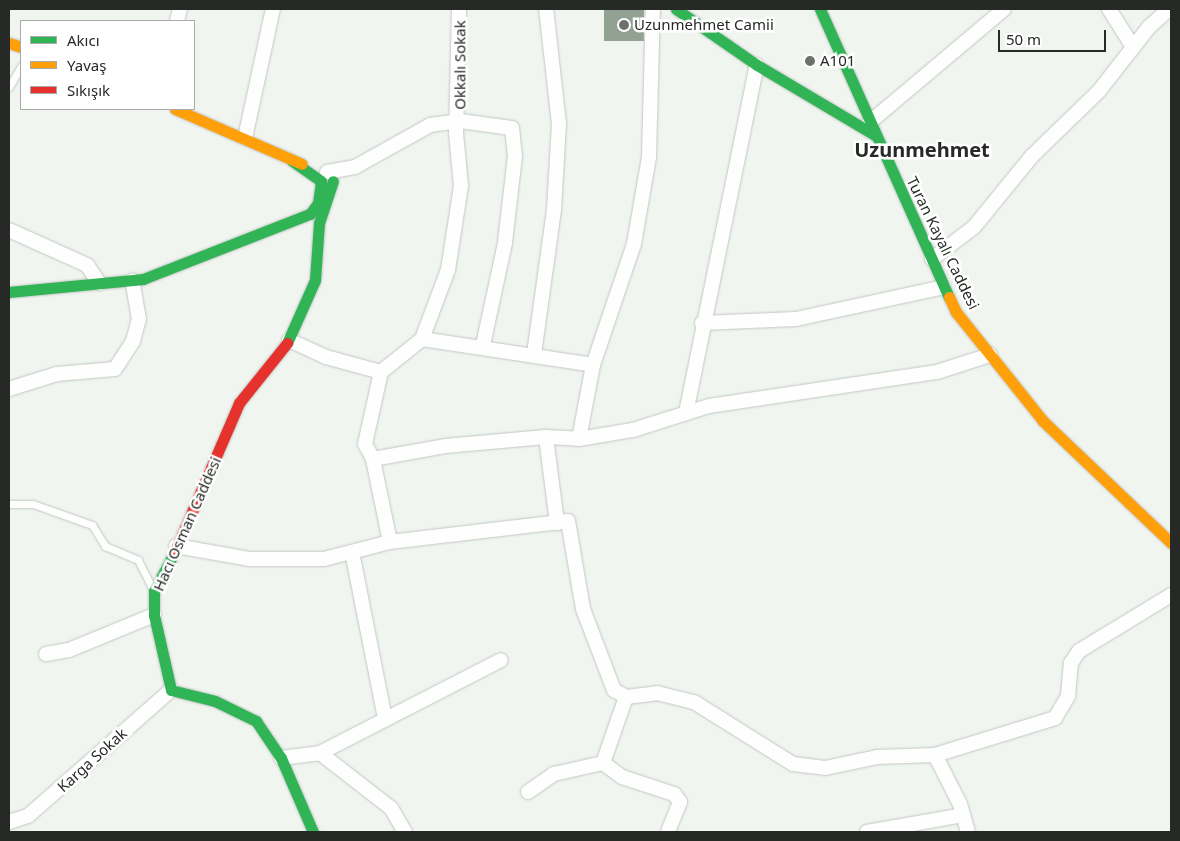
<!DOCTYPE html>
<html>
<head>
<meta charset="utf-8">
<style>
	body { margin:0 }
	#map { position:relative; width:1180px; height:841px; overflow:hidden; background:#f0f5f0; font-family:"Noto Sans",sans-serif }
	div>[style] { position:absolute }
	.building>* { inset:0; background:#92a292; transform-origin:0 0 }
	.roads { filter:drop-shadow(0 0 1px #c3c7c3) drop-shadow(0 0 1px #c3c7c3) }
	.lane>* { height:7px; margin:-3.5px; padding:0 3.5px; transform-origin:3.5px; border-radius:3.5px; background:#fdfefd }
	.street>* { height:14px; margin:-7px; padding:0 7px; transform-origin:7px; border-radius:7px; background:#fdfefd }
	.fast>* { height:11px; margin:-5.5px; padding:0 5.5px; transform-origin:5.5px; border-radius:5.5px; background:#30b455 }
	.slow>* { height:11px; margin:-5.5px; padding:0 5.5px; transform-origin:5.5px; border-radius:5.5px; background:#ff9f0a }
	.jam>* { height:11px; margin:-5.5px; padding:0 5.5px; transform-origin:5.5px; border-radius:5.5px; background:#e5322d }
	.dots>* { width:14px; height:14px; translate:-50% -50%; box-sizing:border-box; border:2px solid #fff; border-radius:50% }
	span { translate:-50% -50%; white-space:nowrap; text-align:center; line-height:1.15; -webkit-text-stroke:5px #fff; paint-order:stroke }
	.poi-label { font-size:15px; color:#262925 }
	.left { translate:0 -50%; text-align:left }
	.street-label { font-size:15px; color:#262925 }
	.district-label { font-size:20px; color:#262925; font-weight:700 }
	.frame { position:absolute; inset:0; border:10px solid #262925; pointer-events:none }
	.legend { position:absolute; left:20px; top:20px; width:175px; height:90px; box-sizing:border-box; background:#fff; border:1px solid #a8a9a8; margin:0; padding:6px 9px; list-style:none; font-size:15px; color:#262925 }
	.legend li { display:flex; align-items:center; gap:10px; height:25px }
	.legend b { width:25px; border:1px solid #a8a9a8 }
	.scale { position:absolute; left:998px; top:30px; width:108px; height:22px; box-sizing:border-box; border:2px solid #262925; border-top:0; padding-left:6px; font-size:15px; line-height:18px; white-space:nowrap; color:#262925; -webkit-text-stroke:4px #fff; paint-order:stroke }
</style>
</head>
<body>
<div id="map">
	<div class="building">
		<div style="left:604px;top:9px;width:40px;height:32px"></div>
	</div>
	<div class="roads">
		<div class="lane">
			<div style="left:9px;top:87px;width:24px;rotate:-60deg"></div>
			<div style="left:9px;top:504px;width:24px"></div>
			<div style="left:33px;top:504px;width:63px;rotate:19.6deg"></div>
			<div style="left:92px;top:525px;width:25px;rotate:58deg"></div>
			<div style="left:105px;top:546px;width:36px;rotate:23deg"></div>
			<div style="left:138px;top:560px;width:30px;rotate:63deg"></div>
		</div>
		<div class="street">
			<div style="left:1109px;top:9px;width:45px;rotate:57.7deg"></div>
			<div style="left:177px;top:21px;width:12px;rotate:-76deg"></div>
			<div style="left:870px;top:122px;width:175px;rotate:-40.1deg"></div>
			<div style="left:245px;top:138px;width:132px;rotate:-77.8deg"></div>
			<div style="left:327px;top:172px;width:28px;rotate:-10deg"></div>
			<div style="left:355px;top:167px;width:86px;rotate:-29.2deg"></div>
			<div style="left:430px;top:125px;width:30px;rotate:-8deg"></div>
			<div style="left:460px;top:121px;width:52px;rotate:7.7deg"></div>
			<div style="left:512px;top:128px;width:28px;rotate:84deg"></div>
			<div style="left:515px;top:156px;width:88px;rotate:96.6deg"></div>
			<div style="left:505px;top:243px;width:104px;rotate:102.2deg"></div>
			<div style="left:9px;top:230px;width:85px;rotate:24.2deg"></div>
			<div style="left:87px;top:265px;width:22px;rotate:56deg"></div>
			<div style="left:932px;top:259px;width:53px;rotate:-37.3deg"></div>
			<div style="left:974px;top:227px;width:92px;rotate:-50.8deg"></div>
			<div style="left:1032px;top:156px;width:93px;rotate:-44.1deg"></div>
			<div style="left:1099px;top:91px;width:81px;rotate:-52deg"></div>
			<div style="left:1149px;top:27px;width:27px;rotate:-42deg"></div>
			<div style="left:702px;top:323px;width:94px;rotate:-2.4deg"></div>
			<div style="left:796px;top:319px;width:151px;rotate:-12.2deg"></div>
			<div style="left:422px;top:339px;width:173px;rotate:8.6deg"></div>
			<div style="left:289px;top:340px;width:41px;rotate:24.7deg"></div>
			<div style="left:326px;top:357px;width:57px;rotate:15.3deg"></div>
			<div style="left:381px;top:372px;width:53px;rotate:-38.8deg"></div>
			<div style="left:422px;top:339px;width:74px;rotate:-69.4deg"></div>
			<div style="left:448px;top:270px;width:85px;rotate:-81.2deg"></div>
			<div style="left:461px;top:186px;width:53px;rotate:-95.4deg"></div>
			<div style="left:456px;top:133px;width:124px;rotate:-88.6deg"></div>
			<div style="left:534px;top:354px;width:145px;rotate:-82.1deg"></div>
			<div style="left:554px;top:210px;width:86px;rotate:-86.7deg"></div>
			<div style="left:559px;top:124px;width:116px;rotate:-96.4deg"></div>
			<div style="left:9px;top:389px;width:50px;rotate:-17.4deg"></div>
			<div style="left:57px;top:374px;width:58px;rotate:-4.9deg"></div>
			<div style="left:115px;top:369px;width:33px;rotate:-57deg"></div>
			<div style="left:133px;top:341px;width:23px;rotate:-75deg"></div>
			<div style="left:139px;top:319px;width:39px;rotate:-100deg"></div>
			<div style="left:686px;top:413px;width:355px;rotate:-78.5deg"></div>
			<div style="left:546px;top:437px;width:87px;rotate:82.7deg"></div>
			<div style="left:579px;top:439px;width:75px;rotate:-79.3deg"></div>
			<div style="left:593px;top:365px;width:128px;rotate:-71.3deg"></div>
			<div style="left:634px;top:244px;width:88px;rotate:-80.2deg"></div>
			<div style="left:649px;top:157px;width:148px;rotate:-88.5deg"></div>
			<div style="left:373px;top:459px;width:17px;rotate:-118deg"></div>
			<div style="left:365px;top:444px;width:74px;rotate:-77.5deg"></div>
			<div style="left:390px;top:542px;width:85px;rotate:-101.6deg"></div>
			<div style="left:373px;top:459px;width:73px;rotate:-10.2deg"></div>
			<div style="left:445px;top:446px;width:101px;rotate:-5.1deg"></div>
			<div style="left:546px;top:437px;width:33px;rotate:3deg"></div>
			<div style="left:579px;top:439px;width:55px;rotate:-9.5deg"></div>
			<div style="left:633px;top:430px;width:80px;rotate:-17.5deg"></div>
			<div style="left:709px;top:406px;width:231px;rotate:-8.5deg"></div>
			<div style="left:937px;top:372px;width:56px;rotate:-17.8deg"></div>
			<div style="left:176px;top:546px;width:74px;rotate:10.1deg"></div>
			<div style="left:249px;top:559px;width:75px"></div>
			<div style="left:324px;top:559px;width:68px;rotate:-14.4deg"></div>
			<div style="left:390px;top:542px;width:179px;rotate:-6.7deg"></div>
			<div style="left:568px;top:521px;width:89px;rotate:80.3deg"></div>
			<div style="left:583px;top:609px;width:87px;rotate:69.1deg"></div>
			<div style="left:614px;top:690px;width:14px;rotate:30deg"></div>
			<div style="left:626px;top:697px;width:31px;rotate:-7deg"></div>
			<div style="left:657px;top:693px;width:38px;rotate:14deg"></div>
			<div style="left:694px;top:702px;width:117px;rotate:32.1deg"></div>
			<div style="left:793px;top:764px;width:32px;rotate:7deg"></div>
			<div style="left:825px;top:768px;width:53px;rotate:-11.9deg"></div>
			<div style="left:877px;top:757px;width:58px;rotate:-2deg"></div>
			<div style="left:935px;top:755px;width:55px;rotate:63deg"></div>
			<div style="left:960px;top:804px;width:29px;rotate:74deg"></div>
			<div style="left:352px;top:552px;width:170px;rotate:78.8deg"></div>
			<div style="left:46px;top:654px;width:23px;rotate:-10deg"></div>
			<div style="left:69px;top:650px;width:92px;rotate:-22.4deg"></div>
			<div style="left:320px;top:753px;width:90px;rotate:37.8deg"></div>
			<div style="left:391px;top:808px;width:28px;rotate:60deg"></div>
			<div style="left:935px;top:755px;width:126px;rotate:-17.1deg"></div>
			<div style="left:1055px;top:718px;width:26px;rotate:-59deg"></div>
			<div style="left:1068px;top:696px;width:33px;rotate:-85deg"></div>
			<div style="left:1071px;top:663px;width:14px;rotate:-56deg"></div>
			<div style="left:1079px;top:651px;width:108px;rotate:-31.3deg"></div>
			<div style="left:281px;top:758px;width:39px;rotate:-7deg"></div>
			<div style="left:320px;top:753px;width:203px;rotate:-27.2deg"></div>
			<div style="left:603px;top:763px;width:70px;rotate:-70.8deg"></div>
			<div style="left:528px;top:792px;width:32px;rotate:-35deg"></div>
			<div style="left:554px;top:774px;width:50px;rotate:-12.7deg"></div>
			<div style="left:603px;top:763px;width:24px;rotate:36deg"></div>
			<div style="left:622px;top:777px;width:55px;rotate:18.1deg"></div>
			<div style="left:674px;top:794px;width:10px;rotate:53deg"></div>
			<div style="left:680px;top:802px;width:32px;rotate:112deg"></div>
			<div style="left:9px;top:822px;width:20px;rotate:-18deg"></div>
			<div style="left:28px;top:816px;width:191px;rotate:-41.4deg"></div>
			<div style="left:867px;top:832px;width:97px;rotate:-10deg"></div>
		</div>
		<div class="fast">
			<div style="left:676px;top:9px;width:98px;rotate:34.7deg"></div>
			<div style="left:757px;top:65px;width:137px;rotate:30.7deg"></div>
			<div style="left:820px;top:9px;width:316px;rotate:65.9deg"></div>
			<div style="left:9px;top:292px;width:135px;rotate:-5.5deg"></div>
			<div style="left:143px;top:279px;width:179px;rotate:-21.3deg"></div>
			<div style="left:310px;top:214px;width:14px;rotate:-54deg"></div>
			<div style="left:318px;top:203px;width:22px;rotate:-82deg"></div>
			<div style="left:321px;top:181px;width:35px;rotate:-145deg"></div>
			<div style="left:287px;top:343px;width:69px;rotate:-66deg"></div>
			<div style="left:315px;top:280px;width:57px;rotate:-86deg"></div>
			<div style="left:319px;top:223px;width:44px;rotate:-71.6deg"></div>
			<div style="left:175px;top:551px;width:45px;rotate:117.7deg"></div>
			<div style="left:154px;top:591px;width:24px;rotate:90deg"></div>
			<div style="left:154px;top:615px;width:77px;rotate:77.2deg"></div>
			<div style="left:171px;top:690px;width:45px;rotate:14deg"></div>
			<div style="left:215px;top:701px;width:46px;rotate:26deg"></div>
			<div style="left:256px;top:721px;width:45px;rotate:56deg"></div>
			<div style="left:281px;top:758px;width:81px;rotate:66.6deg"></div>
		</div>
		<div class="slow">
			<div style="left:9px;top:43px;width:13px;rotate:18deg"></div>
			<div style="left:175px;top:109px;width:138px;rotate:23.4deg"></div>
			<div style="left:949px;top:297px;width:17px;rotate:65deg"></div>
			<div style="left:956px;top:312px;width:139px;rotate:51.4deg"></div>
			<div style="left:1043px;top:421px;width:177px;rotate:43.6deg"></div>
		</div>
		<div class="jam">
			<div style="left:175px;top:551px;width:161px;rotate:-66.6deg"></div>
			<div style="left:239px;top:403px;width:77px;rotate:-51.3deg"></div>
		</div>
	</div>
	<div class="dots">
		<div style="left:624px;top:25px;background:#6d706c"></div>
		<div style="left:810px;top:61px;background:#6d706c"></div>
	</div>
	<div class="poi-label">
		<span class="left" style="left:634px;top:25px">Uzunmehmet Camii</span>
		<span class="left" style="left:820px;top:61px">A101</span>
	</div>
	<div class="street-label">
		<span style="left:460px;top:65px;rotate:-90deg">Okkalı Sokak</span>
		<span style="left:943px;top:243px;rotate:64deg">Turan Kayalı Caddesi</span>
		<span style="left:187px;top:524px;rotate:-66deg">Hacı Osman Caddesi</span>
		<span style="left:92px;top:760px;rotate:-42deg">Karga Sokak</span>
	</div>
	<div class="district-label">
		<span style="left:922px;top:149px">Uzunmehmet</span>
	</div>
	<div class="frame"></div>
	<ul class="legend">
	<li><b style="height:6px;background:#30b455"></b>Akıcı</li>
	<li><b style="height:6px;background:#ff9f0a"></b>Yavaş</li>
	<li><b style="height:6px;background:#e5322d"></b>Sıkışık</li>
	</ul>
	<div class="scale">50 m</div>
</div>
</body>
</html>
